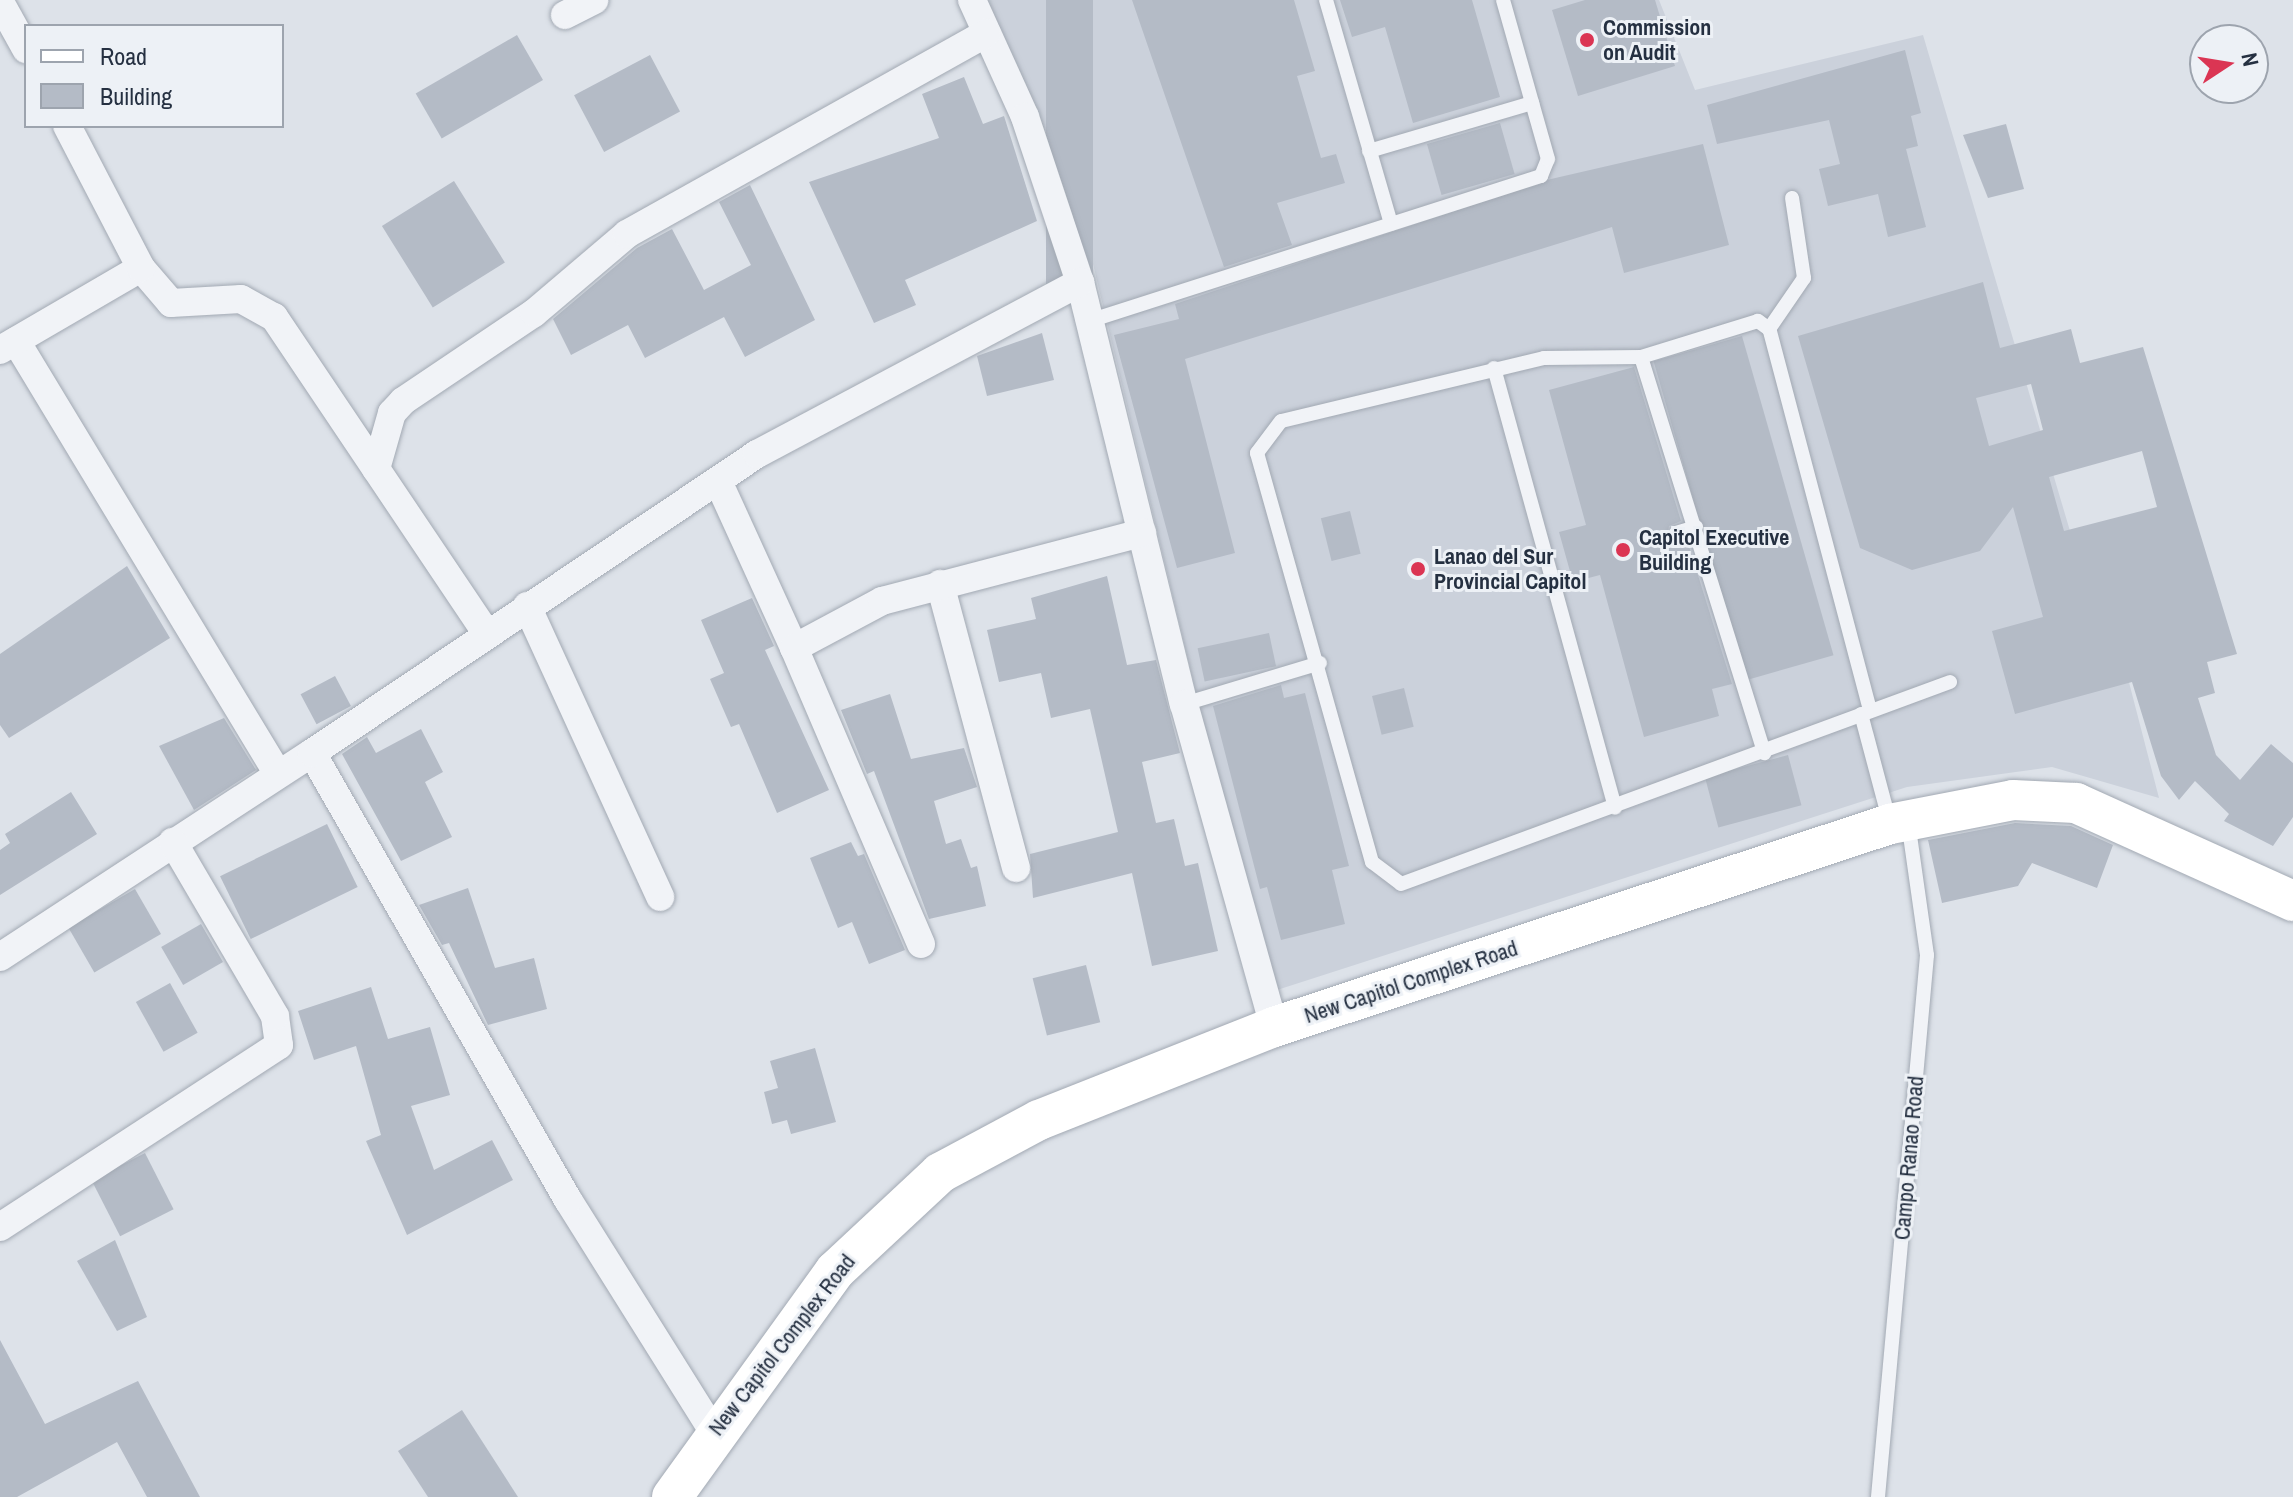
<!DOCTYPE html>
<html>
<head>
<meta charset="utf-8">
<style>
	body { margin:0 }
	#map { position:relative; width:2293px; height:1497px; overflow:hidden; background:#dde2e9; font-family:"Archivo Narrow",sans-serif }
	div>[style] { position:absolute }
	.built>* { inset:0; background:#cbd1db }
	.building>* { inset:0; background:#b4bbc6; transform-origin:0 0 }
	.roads { filter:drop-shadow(0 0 2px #a2a9b3) drop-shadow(0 0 2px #a2a9b3) }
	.lane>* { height:14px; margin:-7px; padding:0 7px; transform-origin:7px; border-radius:7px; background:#f1f3f7 }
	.street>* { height:28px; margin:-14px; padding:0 14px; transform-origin:14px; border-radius:14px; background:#f1f3f7 }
	.secondary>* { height:40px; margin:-20px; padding:0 20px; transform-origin:20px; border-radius:20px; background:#fff }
	.dots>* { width:22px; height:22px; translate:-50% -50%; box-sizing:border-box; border:4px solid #edf1f6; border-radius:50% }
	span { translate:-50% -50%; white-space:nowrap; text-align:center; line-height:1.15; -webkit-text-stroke:6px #edf1f6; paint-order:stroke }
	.poi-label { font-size:22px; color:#253041; font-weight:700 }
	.left { translate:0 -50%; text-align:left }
	.street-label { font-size:22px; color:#253041 }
	.legend { position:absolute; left:24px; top:24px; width:260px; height:104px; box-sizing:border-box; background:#edf1f6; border:2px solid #9da4ae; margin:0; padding:10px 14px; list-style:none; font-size:24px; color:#253041 }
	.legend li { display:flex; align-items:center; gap:16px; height:40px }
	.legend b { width:40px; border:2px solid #9da4ae }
	.north { position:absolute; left:2189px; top:24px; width:80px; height:80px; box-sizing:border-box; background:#edf1f6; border:2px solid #9da4ae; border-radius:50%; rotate:78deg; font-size:22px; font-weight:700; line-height:32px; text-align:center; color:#253041 }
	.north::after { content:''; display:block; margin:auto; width:28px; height:36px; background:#db3553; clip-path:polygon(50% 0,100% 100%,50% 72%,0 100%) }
</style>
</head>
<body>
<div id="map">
	<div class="built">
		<div style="clip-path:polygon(982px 0,1659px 0,1695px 90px,1923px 35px,2086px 585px,2103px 582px,2159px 798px,2052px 767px,1907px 787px,1268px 993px,1087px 239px)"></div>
	</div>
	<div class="building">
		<div style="left:1046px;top:0;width:47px;height:292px"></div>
		<div style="clip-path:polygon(1132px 0,1294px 0,1315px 71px,1297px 76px,1321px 158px,1336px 154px,1345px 183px,1277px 203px,1292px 245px,1224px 267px)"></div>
		<div style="clip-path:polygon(1340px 0,1472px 0,1500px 97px,1413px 123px,1385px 27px,1352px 37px)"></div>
		<div style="clip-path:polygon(1585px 0,1655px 0,1675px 66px,1578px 96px,1552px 10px)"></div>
		<div style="left:517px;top:35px;width:52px;height:117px;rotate:60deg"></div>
		<div style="clip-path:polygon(1905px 50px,1921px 113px,1911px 116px,1918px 146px,1906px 149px,1926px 227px,1888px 237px,1878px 194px,1828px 206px,1819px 169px,1840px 164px,1829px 120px,1717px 144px,1707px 105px)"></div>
		<div style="left:650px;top:55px;width:64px;height:86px;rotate:62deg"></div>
		<div style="clip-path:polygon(964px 77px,983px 124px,1004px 116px,1037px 221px,905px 280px,916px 305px,874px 323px,809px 182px,939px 138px,922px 94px)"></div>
		<div style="left:1500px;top:123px;width:53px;height:76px;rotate:74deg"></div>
		<div style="clip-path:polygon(2006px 124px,2024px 189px,1988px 198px,1963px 135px)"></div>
		<div style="clip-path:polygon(1703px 144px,1729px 245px,1624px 273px,1612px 227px,1185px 359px,1235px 553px,1177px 568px,1114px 335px,1179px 319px,1175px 304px,1551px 179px)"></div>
		<div style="left:454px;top:181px;width:96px;height:85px;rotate:58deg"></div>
		<div style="clip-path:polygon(750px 185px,815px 320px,745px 357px,724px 317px,645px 358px,628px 325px,571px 355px,553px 319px,637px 248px,672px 229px,704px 290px,751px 265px,719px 202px)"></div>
		<div style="clip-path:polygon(evenodd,1983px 282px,2000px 348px,2071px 329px,2080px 363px,2143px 347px,2237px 654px,2207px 662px,2215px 693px,2198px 698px,2216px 755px,2240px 780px,2271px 744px,2293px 763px,2293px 817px,2273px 846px,2224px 821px,2229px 814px,2195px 781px,2179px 800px,2161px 776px,2132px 682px,2015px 714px,1992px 631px,2043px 617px,2013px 507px,1980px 551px,1912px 570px,1860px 548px,1798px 336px,1983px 282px,2031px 384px,2043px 430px,1989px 446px,1976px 398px,2031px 384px,1983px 282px,2142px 451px,2157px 507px,2064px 531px,2049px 477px,2142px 451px)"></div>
		<div style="clip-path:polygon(1042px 333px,1054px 380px,987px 396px,977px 356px)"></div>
		<div style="left:1742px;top:336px;width:332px;height:92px;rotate:74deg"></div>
		<div style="clip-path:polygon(1634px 367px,1681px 521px,1669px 526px,1667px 537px,1687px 540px,1732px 684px,1712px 689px,1719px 716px,1644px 737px,1600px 575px,1573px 582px,1559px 532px,1586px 525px,1549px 390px)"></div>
		<div style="left:1350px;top:511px;width:44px;height:30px;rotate:76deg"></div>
		<div style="clip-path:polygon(127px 566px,170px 638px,9px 738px,0 725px,0 654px)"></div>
		<div style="clip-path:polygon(1107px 576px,1127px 665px,1156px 660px,1180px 753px,1142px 762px,1156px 823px,1174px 819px,1185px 866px,1198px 863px,1218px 951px,1152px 966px,1132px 873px,1033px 898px,1030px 854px,1118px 832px,1090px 709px,1051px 718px,1041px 673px,999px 682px,987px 630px,1036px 619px,1031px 598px)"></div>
		<div style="clip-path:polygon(752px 598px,774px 646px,765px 650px,829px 790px,777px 813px,739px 724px,731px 727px,710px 679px,724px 673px,701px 620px)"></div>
		<div style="left:1269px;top:633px;width:34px;height:73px;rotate:78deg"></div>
		<div style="left:335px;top:676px;width:34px;height:39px;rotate:62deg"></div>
		<div style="clip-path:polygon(1281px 685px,1284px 698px,1305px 693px,1349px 866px,1332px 870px,1345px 924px,1281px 940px,1267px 887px,1260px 889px,1213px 706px)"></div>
		<div style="left:1404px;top:688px;width:40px;height:33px;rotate:76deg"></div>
		<div style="clip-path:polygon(890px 694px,911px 759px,964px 748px,977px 787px,934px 801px,946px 844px,961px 839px,971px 868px,977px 866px,986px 906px,929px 919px,874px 771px,867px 774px,841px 710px)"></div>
		<div style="clip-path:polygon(224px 718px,256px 770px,194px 810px,159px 746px)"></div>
		<div style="clip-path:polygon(421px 729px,443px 772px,425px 782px,452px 837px,401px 861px,342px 754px,367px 737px,376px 753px)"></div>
		<div style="left:1788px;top:755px;width:52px;height:86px;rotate:75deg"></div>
		<div style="clip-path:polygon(71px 792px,97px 834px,0 895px,0 850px,10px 843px,5px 834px)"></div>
		<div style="clip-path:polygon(2015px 823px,2071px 826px,2113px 845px,2097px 888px,2032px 863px,2018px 886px,1942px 903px,1928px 840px)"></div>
		<div style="left:327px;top:824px;width:70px;height:119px;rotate:64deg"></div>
		<div style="clip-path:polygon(851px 842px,858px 856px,864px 854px,905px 950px,869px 964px,852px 922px,838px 928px,810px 858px)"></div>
		<div style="clip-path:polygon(468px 888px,495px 968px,534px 958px,547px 1009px,488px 1025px,449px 943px,442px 945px,419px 905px)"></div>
		<div style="left:135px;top:889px;width:52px;height:77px;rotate:60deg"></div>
		<div style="left:201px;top:924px;width:44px;height:46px;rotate:60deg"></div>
		<div style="left:1086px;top:965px;width:59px;height:55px;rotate:76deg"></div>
		<div style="left:170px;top:983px;width:57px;height:39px;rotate:61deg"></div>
		<div style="clip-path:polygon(371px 987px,388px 1039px,430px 1027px,450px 1095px,411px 1106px,434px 1170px,492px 1140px,513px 1180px,407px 1235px,366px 1141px,381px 1135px,356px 1046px,314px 1060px,298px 1011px)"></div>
		<div style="clip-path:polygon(815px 1048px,836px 1122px,791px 1134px,787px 1120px,772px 1124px,764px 1092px,778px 1088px,770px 1061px)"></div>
		<div style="left:145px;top:1153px;width:63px;height:60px;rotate:63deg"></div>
		<div style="clip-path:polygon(115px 1240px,147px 1317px,117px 1331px,77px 1261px)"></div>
		<div style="clip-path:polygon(0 1340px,45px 1424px,138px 1381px,200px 1497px,147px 1497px,117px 1442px,17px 1497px,0 1497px)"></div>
		<div style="clip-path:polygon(462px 1410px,518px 1497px,428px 1497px,398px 1451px)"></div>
	</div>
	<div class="roads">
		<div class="lane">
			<div style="left:1326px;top:0;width:233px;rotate:73.8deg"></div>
			<div style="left:1369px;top:151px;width:170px;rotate:-16.4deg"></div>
			<div style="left:1089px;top:321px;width:475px;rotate:-17.8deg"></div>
			<div style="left:1541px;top:176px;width:18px;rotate:-68deg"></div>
			<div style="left:1548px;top:159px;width:165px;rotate:-105.8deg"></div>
			<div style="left:1769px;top:329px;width:62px;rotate:-55.5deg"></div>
			<div style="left:1804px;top:278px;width:81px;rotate:-98.5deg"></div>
			<div style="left:1641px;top:357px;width:415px;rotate:72.7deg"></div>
			<div style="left:1494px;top:368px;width:456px;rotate:74.6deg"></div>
			<div style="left:1676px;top:533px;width:21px;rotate:-17deg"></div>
			<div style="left:1184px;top:704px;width:142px;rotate:-16.8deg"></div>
			<div style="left:1870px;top:710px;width:394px;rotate:-104.8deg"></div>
			<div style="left:1769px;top:329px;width:14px;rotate:-144deg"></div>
			<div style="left:1758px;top:321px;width:122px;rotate:162.9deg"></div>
			<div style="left:1641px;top:357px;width:97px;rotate:179.4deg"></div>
			<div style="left:1544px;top:358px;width:270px;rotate:166.5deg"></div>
			<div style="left:1281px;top:421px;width:40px;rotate:127deg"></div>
			<div style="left:1257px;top:453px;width:425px;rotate:74.3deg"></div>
			<div style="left:1372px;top:862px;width:36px;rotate:37deg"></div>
			<div style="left:1401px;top:884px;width:585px;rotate:-20.2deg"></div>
			<div style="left:1861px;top:714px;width:113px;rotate:75.1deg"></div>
			<div style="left:1878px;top:1497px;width:544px;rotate:-84.83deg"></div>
			<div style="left:1927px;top:955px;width:135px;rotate:-98.1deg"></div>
		</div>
		<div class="street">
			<div style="left:972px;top:0;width:128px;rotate:65.6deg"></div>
			<div style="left:1025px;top:117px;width:174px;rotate:71.6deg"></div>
			<div style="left:1080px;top:282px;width:435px;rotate:76.2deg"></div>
			<div style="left:1184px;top:704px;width:335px;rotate:74.4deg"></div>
			<div style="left:0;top:2px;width:54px;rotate:61deg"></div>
			<div style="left:565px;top:15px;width:33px;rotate:-27deg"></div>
			<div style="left:141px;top:268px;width:46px;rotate:49.4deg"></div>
			<div style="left:171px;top:303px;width:70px;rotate:-3.3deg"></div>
			<div style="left:241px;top:299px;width:38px;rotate:29deg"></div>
			<div style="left:274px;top:317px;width:383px;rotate:56.1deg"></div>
			<div style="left:16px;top:341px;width:506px;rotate:58.82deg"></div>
			<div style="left:0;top:350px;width:163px;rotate:-30.2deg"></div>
			<div style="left:141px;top:268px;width:160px;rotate:-117.5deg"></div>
			<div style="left:376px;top:469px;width:58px;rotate:-74.1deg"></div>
			<div style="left:392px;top:413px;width:16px;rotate:-47deg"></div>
			<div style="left:403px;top:401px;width:158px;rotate:-33.9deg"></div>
			<div style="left:534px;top:313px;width:122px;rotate:-40.3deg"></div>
			<div style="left:627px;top:234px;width:412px;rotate:-29.2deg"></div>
			<div style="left:718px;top:481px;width:183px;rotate:65.5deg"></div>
			<div style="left:940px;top:584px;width:294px;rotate:75deg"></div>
			<div style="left:527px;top:606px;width:320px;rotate:65.4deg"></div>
			<div style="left:921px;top:944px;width:322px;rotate:-113.2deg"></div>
			<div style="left:794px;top:648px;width:100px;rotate:-28.1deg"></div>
			<div style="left:882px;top:601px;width:269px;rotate:-14.7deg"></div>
			<div style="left:0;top:957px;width:373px;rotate:-33.2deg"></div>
			<div style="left:0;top:1227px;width:333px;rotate:-33.1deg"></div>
			<div style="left:279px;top:1045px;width:29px;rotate:-98deg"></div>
			<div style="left:275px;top:1016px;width:202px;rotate:-120.4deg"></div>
			<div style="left:713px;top:1431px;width:273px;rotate:-122.1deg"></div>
			<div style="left:568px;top:1200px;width:515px;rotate:-119.8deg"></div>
			<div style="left:312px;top:753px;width:536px;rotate:-33.9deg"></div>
			<div style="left:757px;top:454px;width:366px;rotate:-28deg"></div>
		</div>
		<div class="secondary">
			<div style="left:672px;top:1497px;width:279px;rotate:-54.2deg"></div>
			<div style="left:835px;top:1271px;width:144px;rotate:-43deg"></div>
			<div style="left:940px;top:1173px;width:112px;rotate:-28.2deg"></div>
			<div style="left:1039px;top:1120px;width:253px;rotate:-21.6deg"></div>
			<div style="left:1274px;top:1027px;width:649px;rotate:-18.24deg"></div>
			<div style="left:1890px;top:824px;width:125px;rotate:-11deg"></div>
			<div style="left:2013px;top:800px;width:63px;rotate:2.7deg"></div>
			<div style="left:2076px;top:803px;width:238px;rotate:24.3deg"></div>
		</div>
	</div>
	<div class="dots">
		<div style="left:1587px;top:40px;background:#db3553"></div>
		<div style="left:1623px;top:550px;background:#db3553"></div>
		<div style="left:1418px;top:569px;background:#db3553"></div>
	</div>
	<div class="poi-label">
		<span class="left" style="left:1603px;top:40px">Commission<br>on Audit</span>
		<span class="left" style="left:1639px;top:550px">Capitol Executive<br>Building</span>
		<span class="left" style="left:1434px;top:569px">Lanao del Sur<br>Provincial Capitol</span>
	</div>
	<div class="street-label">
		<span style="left:1411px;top:982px;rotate:-18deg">New Capitol Complex Road</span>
		<span style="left:1909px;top:1158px;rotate:-85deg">Campo Ranao Road</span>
		<span style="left:782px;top:1345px;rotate:-52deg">New Capitol Complex Road</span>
	</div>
	<ul class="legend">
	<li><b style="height:10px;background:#fff"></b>Road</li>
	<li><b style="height:22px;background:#b4bbc6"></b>Building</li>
	</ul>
	<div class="north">N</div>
</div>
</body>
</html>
